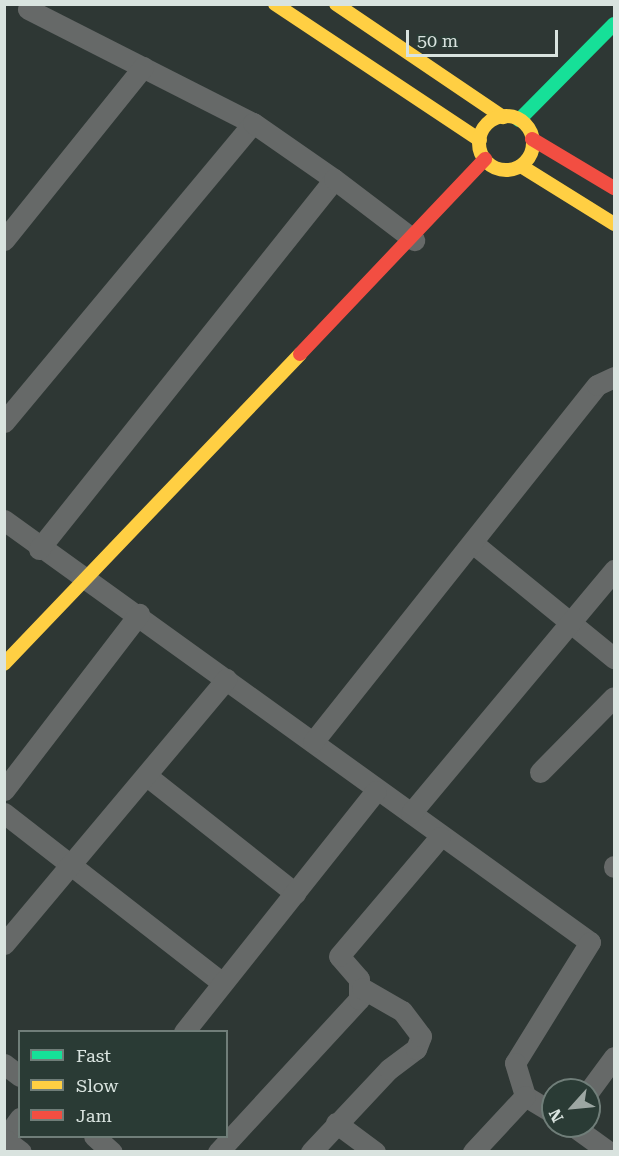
<!DOCTYPE html>
<html>
<head>
<meta charset="utf-8">
<style>
	body { margin:0 }
	#map { position:relative; width:619px; height:1156px; overflow:hidden; background:#2e3734; font-family:"Roboto Serif",serif }
	div>[style] { position:absolute }
	.street>* { height:21px; margin:-10.5px; padding:0 10.5px; transform-origin:10.5px; border-radius:10.5px; background:#666968 }
	.fast>* { height:14px; margin:-7px; padding:0 7px; transform-origin:7px; border-radius:7px; background:#16e098 }
	.slow>* { height:14px; margin:-7px; padding:0 7px; transform-origin:7px; border-radius:7px; background:#ffcf43 }
	.slow>.ring { margin:-7px; padding:0; box-sizing:content-box; background:none; border:14px solid #ffcf43; border-radius:50% }
	.jam>* { height:14px; margin:-7px; padding:0 7px; transform-origin:7px; border-radius:7px; background:#f24e42 }
	span { translate:-50% -50%; white-space:nowrap; text-align:center; line-height:1.15; -webkit-text-stroke:6px #2a3b35; paint-order:stroke }
	.frame { position:absolute; inset:0; border:6px solid #d9e3df; pointer-events:none }
	.legend { position:absolute; left:18px; top:1030px; width:210px; height:108px; box-sizing:border-box; background:#2a3b35; border:2px solid #707e79; margin:0; padding:8px 10px; list-style:none; font-size:18px; color:#d9e3df }
	.legend li { display:flex; align-items:center; gap:12px; height:30px }
	.legend b { width:30px; border:2px solid #707e79 }
	.north { position:absolute; left:541px; top:1078px; width:60px; height:60px; box-sizing:border-box; background:#2a3b35; border:2px solid #707e79; border-radius:50%; rotate:243deg; font-size:16px; font-weight:700; line-height:24px; text-align:center; color:#d9e3df }
	.north::after { content:''; display:block; margin:auto; width:21px; height:27px; background:#9da7a3; clip-path:polygon(50% 0,100% 100%,50% 72%,0 100%) }
	.scale { position:absolute; left:406px; top:30px; width:152px; height:27px; box-sizing:border-box; border:3px solid #d9e3df; border-top:0; padding-left:8px; font-size:18px; line-height:21px; white-space:nowrap; color:#d9e3df; -webkit-text-stroke:4px #2a3b35; paint-order:stroke }
</style>
</head>
<body>
<div id="map">
	<div class="street">
		<div style="left:28px;top:9px;width:252px;rotate:26.9deg"></div>
		<div style="left:4px;top:240px;width:222px;rotate:-51.2deg"></div>
		<div style="left:4px;top:422px;width:389px;rotate:-50.2deg"></div>
		<div style="left:253px;top:123px;width:98px;rotate:34.7deg"></div>
		<div style="left:4px;top:520px;width:722px;rotate:35.76deg"></div>
		<div style="left:590px;top:942px;width:142px;rotate:121.8deg"></div>
		<div style="left:515px;top:1063px;width:34px;rotate:73deg"></div>
		<div style="left:525px;top:1096px;width:33px;rotate:31deg"></div>
		<div style="left:474px;top:544px;width:181px;rotate:39.2deg"></div>
		<div style="left:39px;top:549px;width:473px;rotate:-51.4deg"></div>
		<div style="left:334px;top:179px;width:101px;rotate:37.3deg"></div>
		<div style="left:313px;top:742px;width:456px;rotate:-51.5deg"></div>
		<div style="left:597px;top:385px;width:19px;rotate:-25deg"></div>
		<div style="left:540px;top:772px;width:105px;rotate:-45.4deg"></div>
		<div style="left:147px;top:776px;width:189px;rotate:38.3deg"></div>
		<div style="left:4px;top:790px;width:222px;rotate:-52.5deg"></div>
		<div style="left:4px;top:813px;width:276px;rotate:37.9deg"></div>
		<div style="left:411px;top:813px;width:317px;rotate:-50.1deg"></div>
		<div style="left:614px;top:867px;width:1px;rotate:-90deg"></div>
		<div style="left:4px;top:944px;width:346px;rotate:-50deg"></div>
		<div style="left:184px;top:1032px;width:308px;rotate:-51.5deg"></div>
		<div style="left:4px;top:1064px;width:20px;rotate:37deg"></div>
		<div style="left:589px;top:1091px;width:42px;rotate:-53.7deg"></div>
		<div style="left:336px;top:1123px;width:49px;rotate:36.6deg"></div>
		<div style="left:573px;top:1126px;width:44px;rotate:35.8deg"></div>
		<div style="left:94px;top:1136px;width:24px;rotate:42deg"></div>
		<div style="left:6px;top:1137px;width:24px;rotate:-54deg"></div>
		<div style="left:4px;top:1139px;width:21px;rotate:37deg"></div>
		<div style="left:218px;top:1152px;width:208px;rotate:-47.3deg"></div>
		<div style="left:359px;top:999px;width:20px;rotate:-90deg"></div>
		<div style="left:359px;top:979px;width:30px;rotate:-131deg"></div>
		<div style="left:339px;top:956px;width:156px;rotate:-49.7deg"></div>
		<div style="left:311px;top:1152px;width:114px;rotate:-46.8deg"></div>
		<div style="left:389px;top:1069px;width:34px;rotate:-37deg"></div>
		<div style="left:416px;top:1049px;width:14px;rotate:-69deg"></div>
		<div style="left:421px;top:1036px;width:31px;rotate:-127deg"></div>
		<div style="left:402px;top:1011px;width:46px;rotate:-150.1deg"></div>
		<div style="left:473px;top:1152px;width:76px;rotate:-47.1deg"></div>
	</div>
	<div class="fast">
		<div style="left:519px;top:120px;width:135px;rotate:-45.3deg"></div>
	</div>
	<div class="slow">
		<div style="left:275px;top:4px;width:246px;rotate:33.6deg"></div>
		<div style="left:336px;top:4px;width:202px;rotate:34.1deg"></div>
		<div class="ring" style="left:479px;top:116px;width:40px;height:40px"></div>
		<div style="left:521px;top:166px;width:110px;rotate:31.9deg"></div>
		<div style="left:4px;top:664px;width:429px;rotate:-46.3deg"></div>
	</div>
	<div class="jam">
		<div style="left:532px;top:139px;width:96px;rotate:30.9deg"></div>
		<div style="left:300px;top:354px;width:269px;rotate:-46.5deg"></div>
	</div>
	<div class="frame"></div>
	<ul class="legend">
	<li><b style="height:8px;background:#16e098"></b>Fast</li>
	<li><b style="height:8px;background:#ffcf43"></b>Slow</li>
	<li><b style="height:8px;background:#f24e42"></b>Jam</li>
	</ul>
	<div class="north">N</div>
	<div class="scale">50 m</div>
</div>
</body>
</html>
